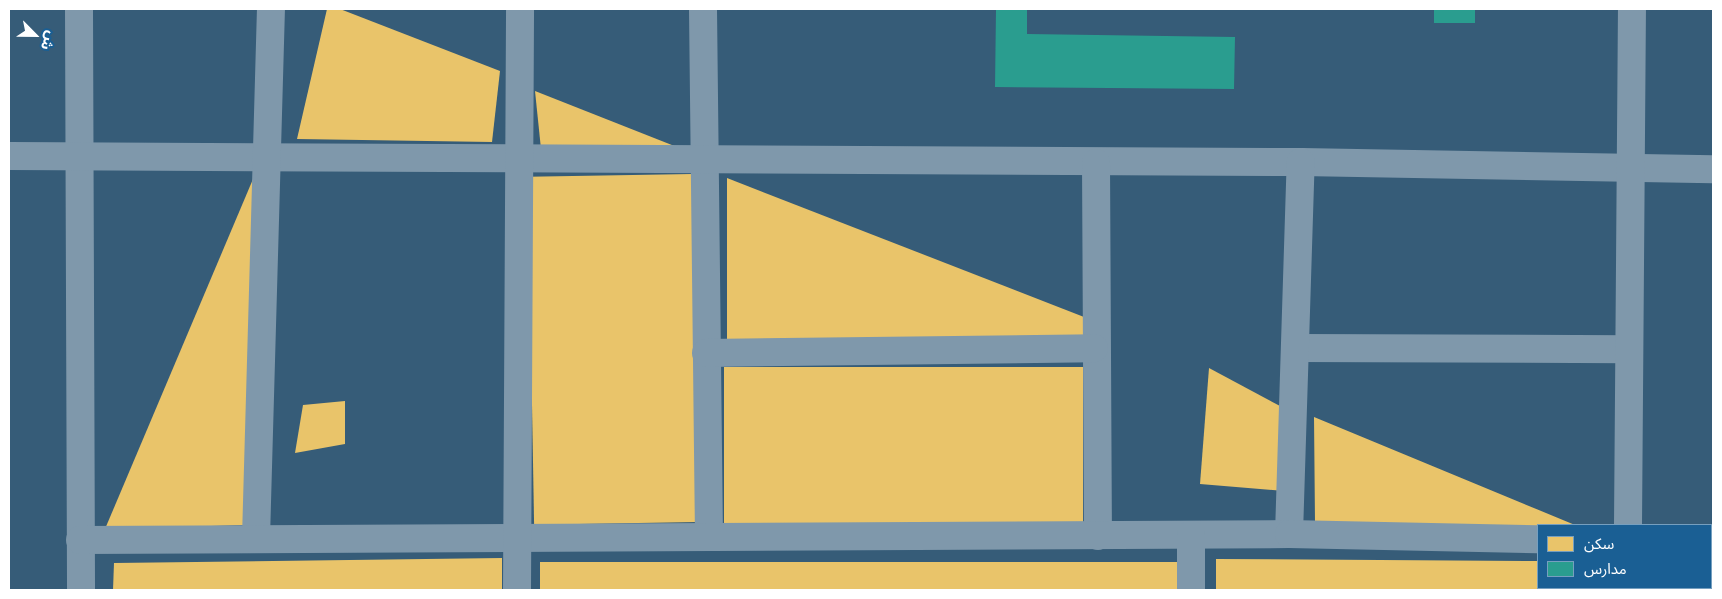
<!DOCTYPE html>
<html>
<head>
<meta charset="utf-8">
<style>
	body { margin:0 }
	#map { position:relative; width:1722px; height:599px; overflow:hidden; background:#365c78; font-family:"DM Sans","Noto Sans Arabic",sans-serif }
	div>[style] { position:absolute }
	.homes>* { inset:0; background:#e9c46a; transform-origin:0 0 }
	.schools>* { inset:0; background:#2a9d8f; transform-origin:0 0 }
	.minor>* { height:28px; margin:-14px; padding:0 14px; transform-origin:14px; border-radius:14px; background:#7f98ab }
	span { translate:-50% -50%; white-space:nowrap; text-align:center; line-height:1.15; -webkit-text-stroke:5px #1a5f94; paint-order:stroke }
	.frame { position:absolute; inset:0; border:10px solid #fff; pointer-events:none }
	.legend { position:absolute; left:1537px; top:524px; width:175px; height:65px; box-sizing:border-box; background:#1a5f94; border:1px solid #769fbf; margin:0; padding:6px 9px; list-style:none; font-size:15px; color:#fff }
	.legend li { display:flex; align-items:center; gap:10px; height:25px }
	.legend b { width:25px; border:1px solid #769fbf }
	.north { position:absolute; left:10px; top:10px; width:50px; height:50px; -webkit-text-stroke:4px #1a5f94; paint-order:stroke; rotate:113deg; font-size:14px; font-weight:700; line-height:20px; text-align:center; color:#fff }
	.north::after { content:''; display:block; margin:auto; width:18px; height:22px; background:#fff; clip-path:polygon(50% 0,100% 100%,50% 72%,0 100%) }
</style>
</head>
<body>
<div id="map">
	<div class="homes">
		<div style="clip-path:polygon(327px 9px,340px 9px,500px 71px,492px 142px,297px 139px)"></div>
		<div style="clip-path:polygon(535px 91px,682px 149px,541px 149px)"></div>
		<div style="clip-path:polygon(256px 172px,247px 525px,105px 529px)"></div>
		<div style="left:692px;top:174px;width:348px;height:164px;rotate:89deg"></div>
		<div style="clip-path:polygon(727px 178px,1084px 317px,1083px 338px,727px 339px)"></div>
		<div style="left:1083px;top:367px;width:159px;height:359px;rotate:90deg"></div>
		<div style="clip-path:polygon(1209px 368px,1280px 406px,1284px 491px,1200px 484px)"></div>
		<div style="clip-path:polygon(345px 401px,345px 444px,295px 453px,303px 405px)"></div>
		<div style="clip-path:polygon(1314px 417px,1575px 525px,1538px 525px,1538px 530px,1315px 523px)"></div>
		<div style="clip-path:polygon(502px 558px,502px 590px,113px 590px,114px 563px)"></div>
		<div style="clip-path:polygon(1216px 559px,1538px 561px,1538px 588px,1619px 590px,1216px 590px)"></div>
		<div style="left:540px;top:562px;width:642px;height:28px"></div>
		<div style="left:1653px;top:588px;width:57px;height:2px"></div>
	</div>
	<div class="schools">
		<div style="clip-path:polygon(996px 9px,1027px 9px,1027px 34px,1235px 37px,1234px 89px,995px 87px)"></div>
		<div style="left:1434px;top:9px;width:41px;height:14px"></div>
	</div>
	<div class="minor">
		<div style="left:79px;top:9px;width:581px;rotate:89.8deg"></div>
		<div style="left:703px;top:9px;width:527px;rotate:89.35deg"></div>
		<div style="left:9px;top:156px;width:1292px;rotate:0.27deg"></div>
		<div style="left:1301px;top:162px;width:412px;rotate:1deg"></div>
		<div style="left:1096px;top:163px;width:373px;rotate:89.7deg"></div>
		<div style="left:1297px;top:348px;width:330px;rotate:0.2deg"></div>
		<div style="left:706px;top:353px;width:388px;rotate:-0.7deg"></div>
		<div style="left:1628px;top:525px;width:516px;rotate:-89.56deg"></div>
		<div style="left:1289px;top:534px;width:372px;rotate:-88.2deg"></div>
		<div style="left:256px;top:538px;width:529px;rotate:-88.38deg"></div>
		<div style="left:80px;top:540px;width:1209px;rotate:-0.28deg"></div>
		<div style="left:1289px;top:534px;width:249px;rotate:1.2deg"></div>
		<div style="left:1711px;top:540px;width:2px"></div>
		<div style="left:1628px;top:588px;width:2px;rotate:90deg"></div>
		<div style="left:517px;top:590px;width:581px;rotate:-89.7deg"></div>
		<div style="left:1191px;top:590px;width:55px;rotate:-90deg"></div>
	</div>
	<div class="frame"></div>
	<ul class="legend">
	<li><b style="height:14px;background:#e9c46a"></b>سكن</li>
	<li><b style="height:14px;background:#2a9d8f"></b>مدارس</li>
	</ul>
	<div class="north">ش</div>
</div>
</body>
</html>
